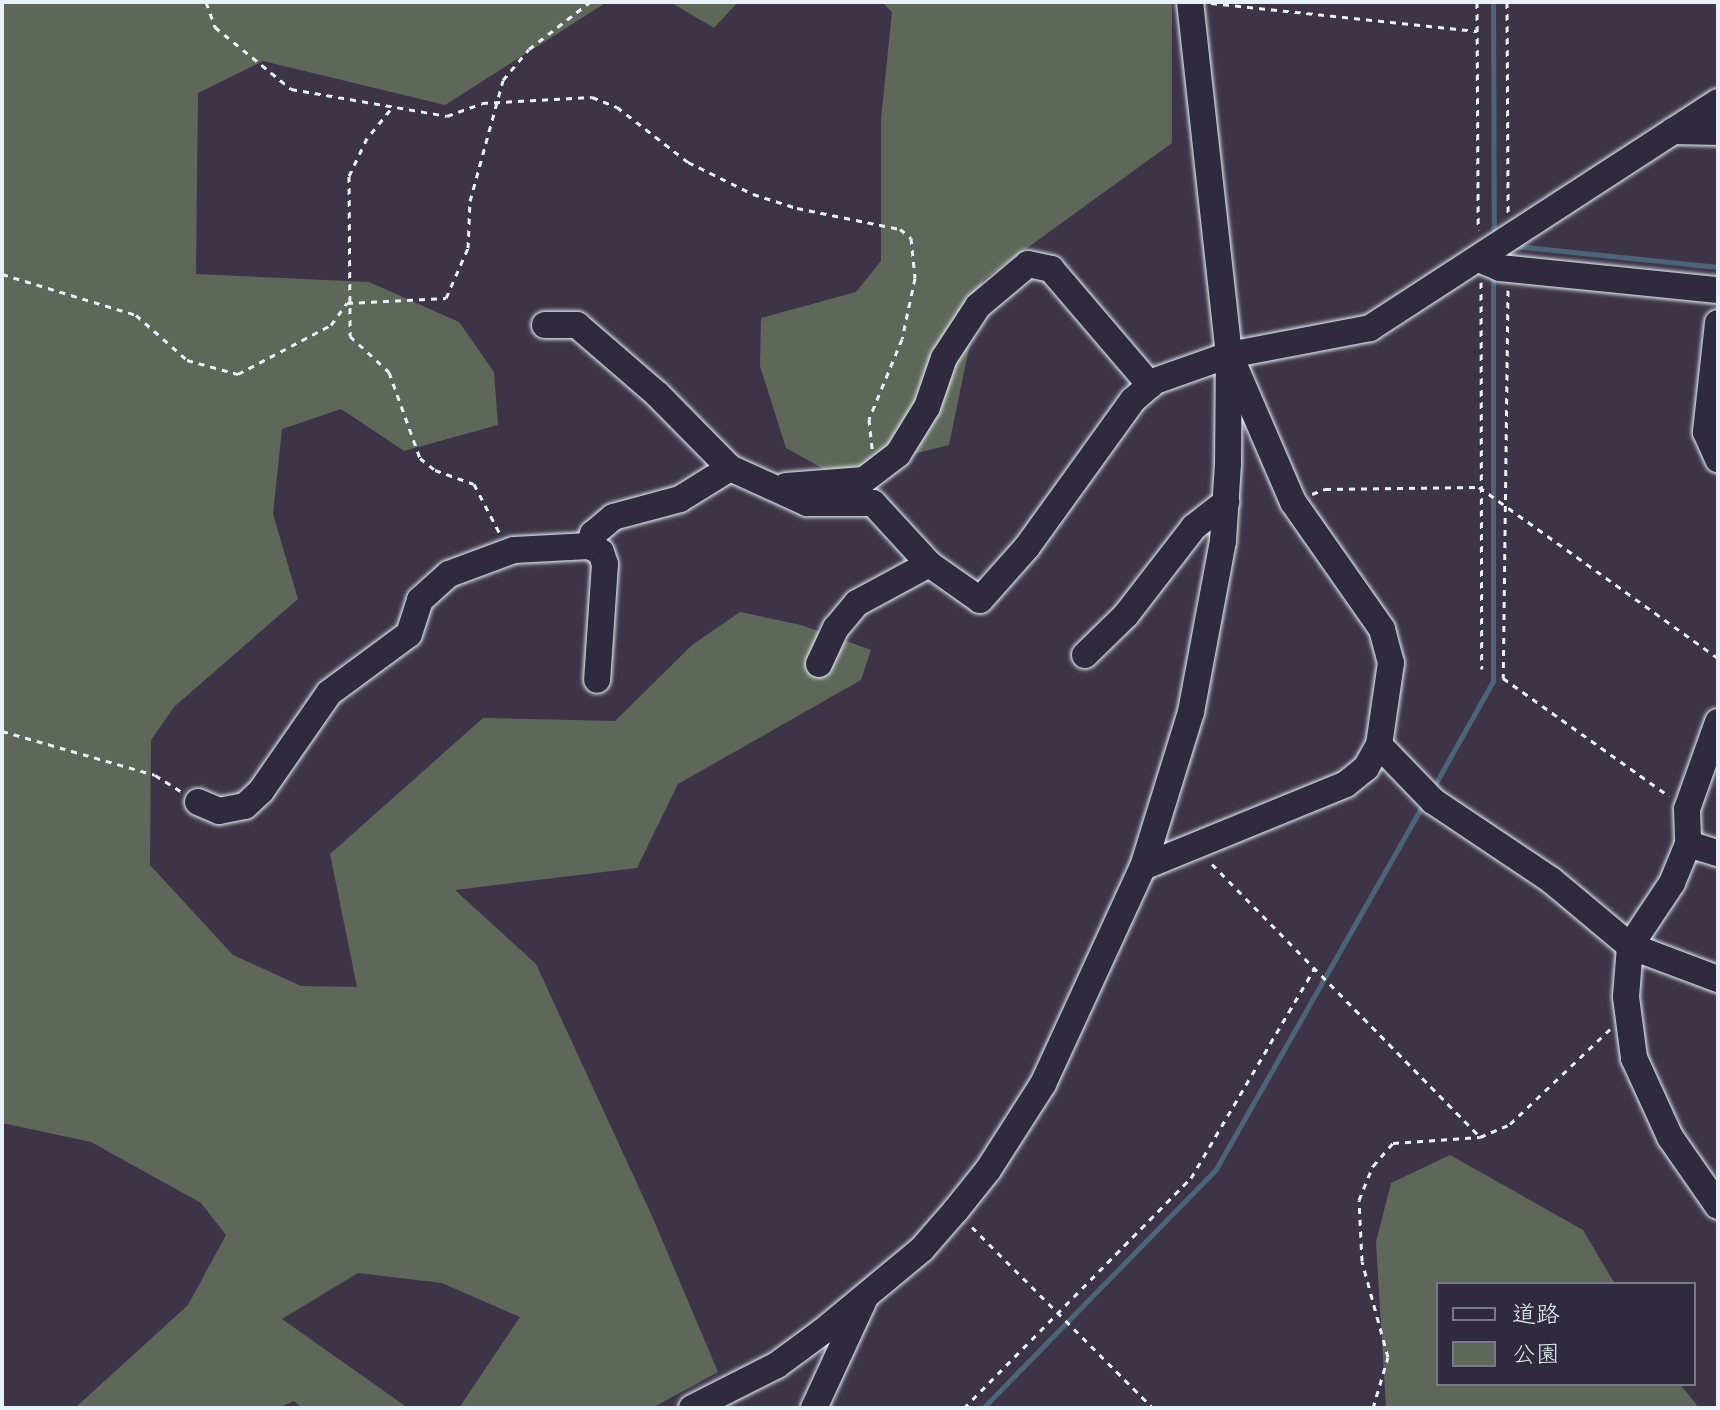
<!DOCTYPE html>
<html>
<head>
<meta charset="utf-8">
<style>
	body { margin:0 }
	#map { position:relative; width:1720px; height:1410px; overflow:hidden; background:#3d3448; font-family:Kalam,"Klee One",sans-serif }
	div>[style] { position:absolute }
	.green>* { inset:0; background:#5f675a }
	.stream>* { height:5px; margin:-2.5px; padding:0 2.5px; transform-origin:2.5px; border-radius:2.5px; background:#4d6378 }
	.path>* { height:3px; margin-top:-1.5px; transform-origin:0; background:repeating-linear-gradient(90deg,#e8f1f8 0 6px,transparent 0 12px) }
	.roads { filter:drop-shadow(0 0 2px #e8f1f8) drop-shadow(0 0 2px #e8f1f8) }
	.minor>* { height:26px; margin:-13px; padding:0 13px; transform-origin:13px; border-radius:13px; background:#2f2a3d }
	span { translate:-50% -50%; white-space:nowrap; text-align:center; line-height:1.15; -webkit-text-stroke:6px #2f2a3d; paint-order:stroke }
	.frame { position:absolute; inset:0; border:4px solid #e8f1f8; pointer-events:none }
	.legend { position:absolute; left:1436px; top:1282px; width:260px; height:104px; box-sizing:border-box; background:#2f2a3d; border:2px solid #797a88; margin:0; padding:10px 14px; list-style:none; font-size:24px; color:#e8f1f8 }
	.legend li { display:flex; align-items:center; gap:16px; height:40px }
	.legend b { width:40px; border:2px solid #797a88 }
</style>
</head>
<body>
<div id="map">
	<div class="green">
		<div style="clip-path:polygon(2px 2px,607px 2px,445px 105px,263px 61px,198px 93px,196px 274px,369px 282px,459px 322px,494px 372px,498px 425px,404px 451px,341px 409px,282px 429px,273px 514px,298px 599px,174px 707px,151px 740px,150px 865px,233px 955px,301px 986px,357px 987px,330px 854px,483px 718px,615px 721px,692px 645px,740px 612px,801px 625px,871px 650px,861px 680px,678px 784px,637px 868px,455px 890px,536px 964px,652px 1216px,718px 1372px,652px 1408px,459px 1408px,520px 1317px,442px 1283px,358px 1273px,282px 1319px,408px 1408px,302px 1408px,294px 1401px,278px 1408px,75px 1408px,188px 1305px,226px 1235px,201px 1203px,91px 1142px,2px 1123px)"></div>
		<div style="clip-path:polygon(670px 2px,738px 2px,714px 28px)"></div>
		<div style="clip-path:polygon(882px 2px,1172px 2px,1172px 143px,983px 280px,949px 445px,833px 474px,786px 448px,760px 366px,761px 318px,856px 292px,881px 261px,881px 119px,892px 12px)"></div>
		<div style="clip-path:polygon(1450px 1155px,1583px 1230px,1615px 1284px,1438px 1284px,1438px 1384px,1680px 1384px,1699px 1408px,1386px 1408px,1376px 1242px,1391px 1183px)"></div>
	</div>
	<div class="stream">
		<div style="left:1493px;top:2px;width:234px;rotate:89.8deg"></div>
		<div style="left:1515px;top:246px;width:204px;rotate:5.9deg"></div>
		<div style="left:1433px;top:788px;width:123px;rotate:-60.7deg"></div>
		<div style="left:1493px;top:681px;width:407px;rotate:-90deg"></div>
		<div style="left:983px;top:1408px;width:334px;rotate:-45.7deg"></div>
		<div style="left:1216px;top:1169px;width:421px;rotate:-60.4deg"></div>
	</div>
	<div class="path">
		<div style="left:206px;top:2px;width:27px;rotate:70deg"></div>
		<div style="left:215px;top:27px;width:98px;rotate:39.2deg"></div>
		<div style="left:291px;top:89px;width:158px;rotate:9.8deg"></div>
		<div style="left:447px;top:116px;width:37px;rotate:-20deg"></div>
		<div style="left:482px;top:103px;width:110px;rotate:-3.1deg"></div>
		<div style="left:592px;top:97px;width:27px;rotate:22deg"></div>
		<div style="left:617px;top:107px;width:90px;rotate:37.8deg"></div>
		<div style="left:688px;top:162px;width:72px;rotate:26.2deg"></div>
		<div style="left:753px;top:194px;width:46px;rotate:17.7deg"></div>
		<div style="left:797px;top:208px;width:105px;rotate:11.5deg"></div>
		<div style="left:900px;top:229px;width:14px;rotate:39deg"></div>
		<div style="left:911px;top:238px;width:40px;rotate:84.3deg"></div>
		<div style="left:915px;top:278px;width:62px;rotate:102deg"></div>
		<div style="left:902px;top:339px;width:87px;rotate:112.4deg"></div>
		<div style="left:869px;top:419px;width:30px;rotate:84deg"></div>
		<div style="left:1477px;top:2px;width:228px;rotate:89.7deg"></div>
		<div style="left:1507px;top:2px;width:212px;rotate:89.7deg"></div>
		<div style="left:1211px;top:3px;width:267px;rotate:6deg"></div>
		<div style="left:390px;top:110px;width:36px;rotate:129deg"></div>
		<div style="left:367px;top:138px;width:42px;rotate:115.3deg"></div>
		<div style="left:349px;top:176px;width:160px;rotate:89.6deg"></div>
		<div style="left:350px;top:336px;width:53px;rotate:42.7deg"></div>
		<div style="left:389px;top:372px;width:91px;rotate:70.2deg"></div>
		<div style="left:420px;top:458px;width:19px;rotate:39deg"></div>
		<div style="left:435px;top:470px;width:41px;rotate:19.7deg"></div>
		<div style="left:474px;top:484px;width:56px;rotate:62.5deg"></div>
		<div style="left:2px;top:274px;width:140px;rotate:17deg"></div>
		<div style="left:136px;top:315px;width:68px;rotate:41.4deg"></div>
		<div style="left:187px;top:360px;width:53px;rotate:15.4deg"></div>
		<div style="left:238px;top:374px;width:105px;rotate:-27.8deg"></div>
		<div style="left:331px;top:325px;width:27px;rotate:-54deg"></div>
		<div style="left:347px;top:303px;width:99px;rotate:-2.9deg"></div>
		<div style="left:446px;top:298px;width:55px;rotate:-66.3deg"></div>
		<div style="left:468px;top:248px;width:47px;rotate:-87.6deg"></div>
		<div style="left:470px;top:201px;width:125px;rotate:-74.7deg"></div>
		<div style="left:503px;top:80px;width:40px;rotate:-50deg"></div>
		<div style="left:529px;top:49px;width:77px;rotate:-37.6deg"></div>
		<div style="left:1481px;top:282px;width:387px;rotate:89.9deg"></div>
		<div style="left:1508px;top:290px;width:388px;rotate:90.7deg"></div>
		<div style="left:1503px;top:678px;width:204px;rotate:35.4deg"></div>
		<div style="left:1312px;top:494px;width:14px;rotate:-21deg"></div>
		<div style="left:1325px;top:489px;width:154px;rotate:-0.7deg"></div>
		<div style="left:1479px;top:487px;width:294px;rotate:35.6deg"></div>
		<div style="left:2px;top:731px;width:159px;rotate:16deg"></div>
		<div style="left:155px;top:775px;width:31px;rotate:32deg"></div>
		<div style="left:1212px;top:864px;width:380px;rotate:45.5deg"></div>
		<div style="left:972px;top:1227px;width:256px;rotate:45deg"></div>
		<div style="left:964px;top:1408px;width:323px;rotate:-45.4deg"></div>
		<div style="left:1191px;top:1178px;width:243px;rotate:-59.5deg"></div>
		<div style="left:1373px;top:1408px;width:53px;rotate:-73.6deg"></div>
		<div style="left:1388px;top:1357px;width:99px;rotate:-105.2deg"></div>
		<div style="left:1362px;top:1261px;width:61px;rotate:-92.8deg"></div>
		<div style="left:1359px;top:1200px;width:37px;rotate:-68deg"></div>
		<div style="left:1373px;top:1166px;width:30px;rotate:-49deg"></div>
		<div style="left:1393px;top:1143px;width:87px;rotate:-3.9deg"></div>
		<div style="left:1480px;top:1137px;width:33px;rotate:-23deg"></div>
		<div style="left:1510px;top:1124px;width:138px;rotate:-43.5deg"></div>
	</div>
	<div class="roads">
		<div class="minor">
			<div style="left:1673px;top:131px;width:45px;rotate:1.3deg"></div>
			<div style="left:1479px;top:259px;width:23px;rotate:23deg"></div>
			<div style="left:1500px;top:268px;width:219px;rotate:5.8deg"></div>
			<div style="left:1718px;top:323px;width:110px;rotate:96.3deg"></div>
			<div style="left:1706px;top:432px;width:30px;rotate:66deg"></div>
			<div style="left:545px;top:325px;width:32px"></div>
			<div style="left:577px;top:325px;width:106px;rotate:40.8deg"></div>
			<div style="left:657px;top:394px;width:104px;rotate:45.4deg"></div>
			<div style="left:730px;top:468px;width:85px;rotate:24.4deg"></div>
			<div style="left:807px;top:503px;width:66px"></div>
			<div style="left:873px;top:503px;width:83px;rotate:47.4deg"></div>
			<div style="left:929px;top:564px;width:62px;rotate:35.2deg"></div>
			<div style="left:980px;top:600px;width:71px;rotate:-48.4deg"></div>
			<div style="left:1027px;top:547px;width:181px;rotate:-54.2deg"></div>
			<div style="left:1133px;top:400px;width:29px;rotate:-41deg"></div>
			<div style="left:1155px;top:381px;width:78px;rotate:-19.4deg"></div>
			<div style="left:1229px;top:355px;width:144px;rotate:-10.8deg"></div>
			<div style="left:1370px;top:328px;width:415px;rotate:-33deg"></div>
			<div style="left:786px;top:486px;width:78px;rotate:-4.4deg"></div>
			<div style="left:864px;top:480px;width:43px;rotate:-37.4deg"></div>
			<div style="left:898px;top:454px;width:55px;rotate:-58.3deg"></div>
			<div style="left:927px;top:407px;width:52px;rotate:-70.9deg"></div>
			<div style="left:944px;top:358px;width:62px;rotate:-56.8deg"></div>
			<div style="left:978px;top:306px;width:65px;rotate:-40deg"></div>
			<div style="left:1028px;top:264px;width:24px;rotate:12deg"></div>
			<div style="left:1051px;top:269px;width:153px;rotate:49.5deg"></div>
			<div style="left:589px;top:546px;width:13px;rotate:27deg"></div>
			<div style="left:601px;top:552px;width:13px;rotate:72deg"></div>
			<div style="left:605px;top:564px;width:116px;rotate:93.9deg"></div>
			<div style="left:1085px;top:655px;width:57px;rotate:-44.3deg"></div>
			<div style="left:1126px;top:615px;width:111px;rotate:-52.3deg"></div>
			<div style="left:1194px;top:527px;width:41px;rotate:-38deg"></div>
			<div style="left:819px;top:664px;width:40px;rotate:-65deg"></div>
			<div style="left:836px;top:628px;width:33px;rotate:-50deg"></div>
			<div style="left:857px;top:603px;width:82px;rotate:-28.4deg"></div>
			<div style="left:1718px;top:722px;width:92px;rotate:109.6deg"></div>
			<div style="left:1687px;top:809px;width:35px;rotate:88deg"></div>
			<div style="left:1688px;top:844px;width:42px;rotate:112.3deg"></div>
			<div style="left:1672px;top:883px;width:76px;rotate:123.7deg"></div>
			<div style="left:1630px;top:946px;width:51px;rotate:94.5deg"></div>
			<div style="left:1626px;top:997px;width:62px;rotate:82.5deg"></div>
			<div style="left:1634px;top:1058px;width:87px;rotate:65.5deg"></div>
			<div style="left:1670px;top:1137px;width:84px;rotate:55.2deg"></div>
			<div style="left:1379px;top:745px;width:78px;rotate:46deg"></div>
			<div style="left:1433px;top:801px;width:142px;rotate:33.8deg"></div>
			<div style="left:1551px;top:880px;width:103px;rotate:39.9deg"></div>
			<div style="left:1630px;top:946px;width:94px;rotate:20.6deg"></div>
			<div style="left:198px;top:802px;width:23px;rotate:23deg"></div>
			<div style="left:219px;top:811px;width:26px;rotate:-11deg"></div>
			<div style="left:245px;top:806px;width:22px;rotate:-43deg"></div>
			<div style="left:261px;top:791px;width:119px;rotate:-55.2deg"></div>
			<div style="left:329px;top:693px;width:99px;rotate:-36.4deg"></div>
			<div style="left:409px;top:634px;width:36px;rotate:-72deg"></div>
			<div style="left:420px;top:600px;width:39px;rotate:-42deg"></div>
			<div style="left:449px;top:574px;width:69px;rotate:-20.3deg"></div>
			<div style="left:514px;top:550px;width:75px;rotate:-3.1deg"></div>
			<div style="left:589px;top:546px;width:13px;rotate:-72deg"></div>
			<div style="left:593px;top:534px;width:26px;rotate:-40deg"></div>
			<div style="left:613px;top:517px;width:69px;rotate:-15deg"></div>
			<div style="left:680px;top:499px;width:59px;rotate:-31.8deg"></div>
			<div style="left:1688px;top:844px;width:31px;rotate:17deg"></div>
			<div style="left:1143px;top:867px;width:219px;rotate:-22.2deg"></div>
			<div style="left:1346px;top:784px;width:26px;rotate:-39deg"></div>
			<div style="left:1366px;top:768px;width:26px;rotate:-61deg"></div>
			<div style="left:1379px;top:745px;width:83px;rotate:-81.7deg"></div>
			<div style="left:1391px;top:663px;width:35px;rotate:-105deg"></div>
			<div style="left:1382px;top:629px;width:155px;rotate:-125deg"></div>
			<div style="left:1293px;top:502px;width:149px;rotate:-113.3deg"></div>
			<div style="left:692px;top:1408px;width:95px;rotate:-26.8deg"></div>
			<div style="left:777px;top:1365px;width:56px;rotate:-36.3deg"></div>
			<div style="left:822px;top:1332px;width:130px;rotate:-39.7deg"></div>
			<div style="left:922px;top:1249px;width:52px;rotate:-48.9deg"></div>
			<div style="left:956px;top:1210px;width:51px;rotate:-51.3deg"></div>
			<div style="left:988px;top:1170px;width:102px;rotate:-57.4deg"></div>
			<div style="left:1043px;top:1084px;width:239px;rotate:-65.3deg"></div>
			<div style="left:1143px;top:867px;width:162px;rotate:-72.8deg"></div>
			<div style="left:1191px;top:712px;width:174px;rotate:-79.4deg"></div>
			<div style="left:1223px;top:541px;width:77px;rotate:-86.3deg"></div>
			<div style="left:1228px;top:464px;width:109px;rotate:-89.5deg"></div>
			<div style="left:1229px;top:355px;width:355px;rotate:-96.3deg"></div>
			<div style="left:814px;top:1408px;width:119px;rotate:-65.2deg"></div>
		</div>
	</div>
	<div class="frame"></div>
	<ul class="legend">
	<li><b style="height:10px;background:#2f2a3d"></b>道路</li>
	<li><b style="height:22px;background:#5f675a"></b>公園</li>
	</ul>
</div>
</body>
</html>
